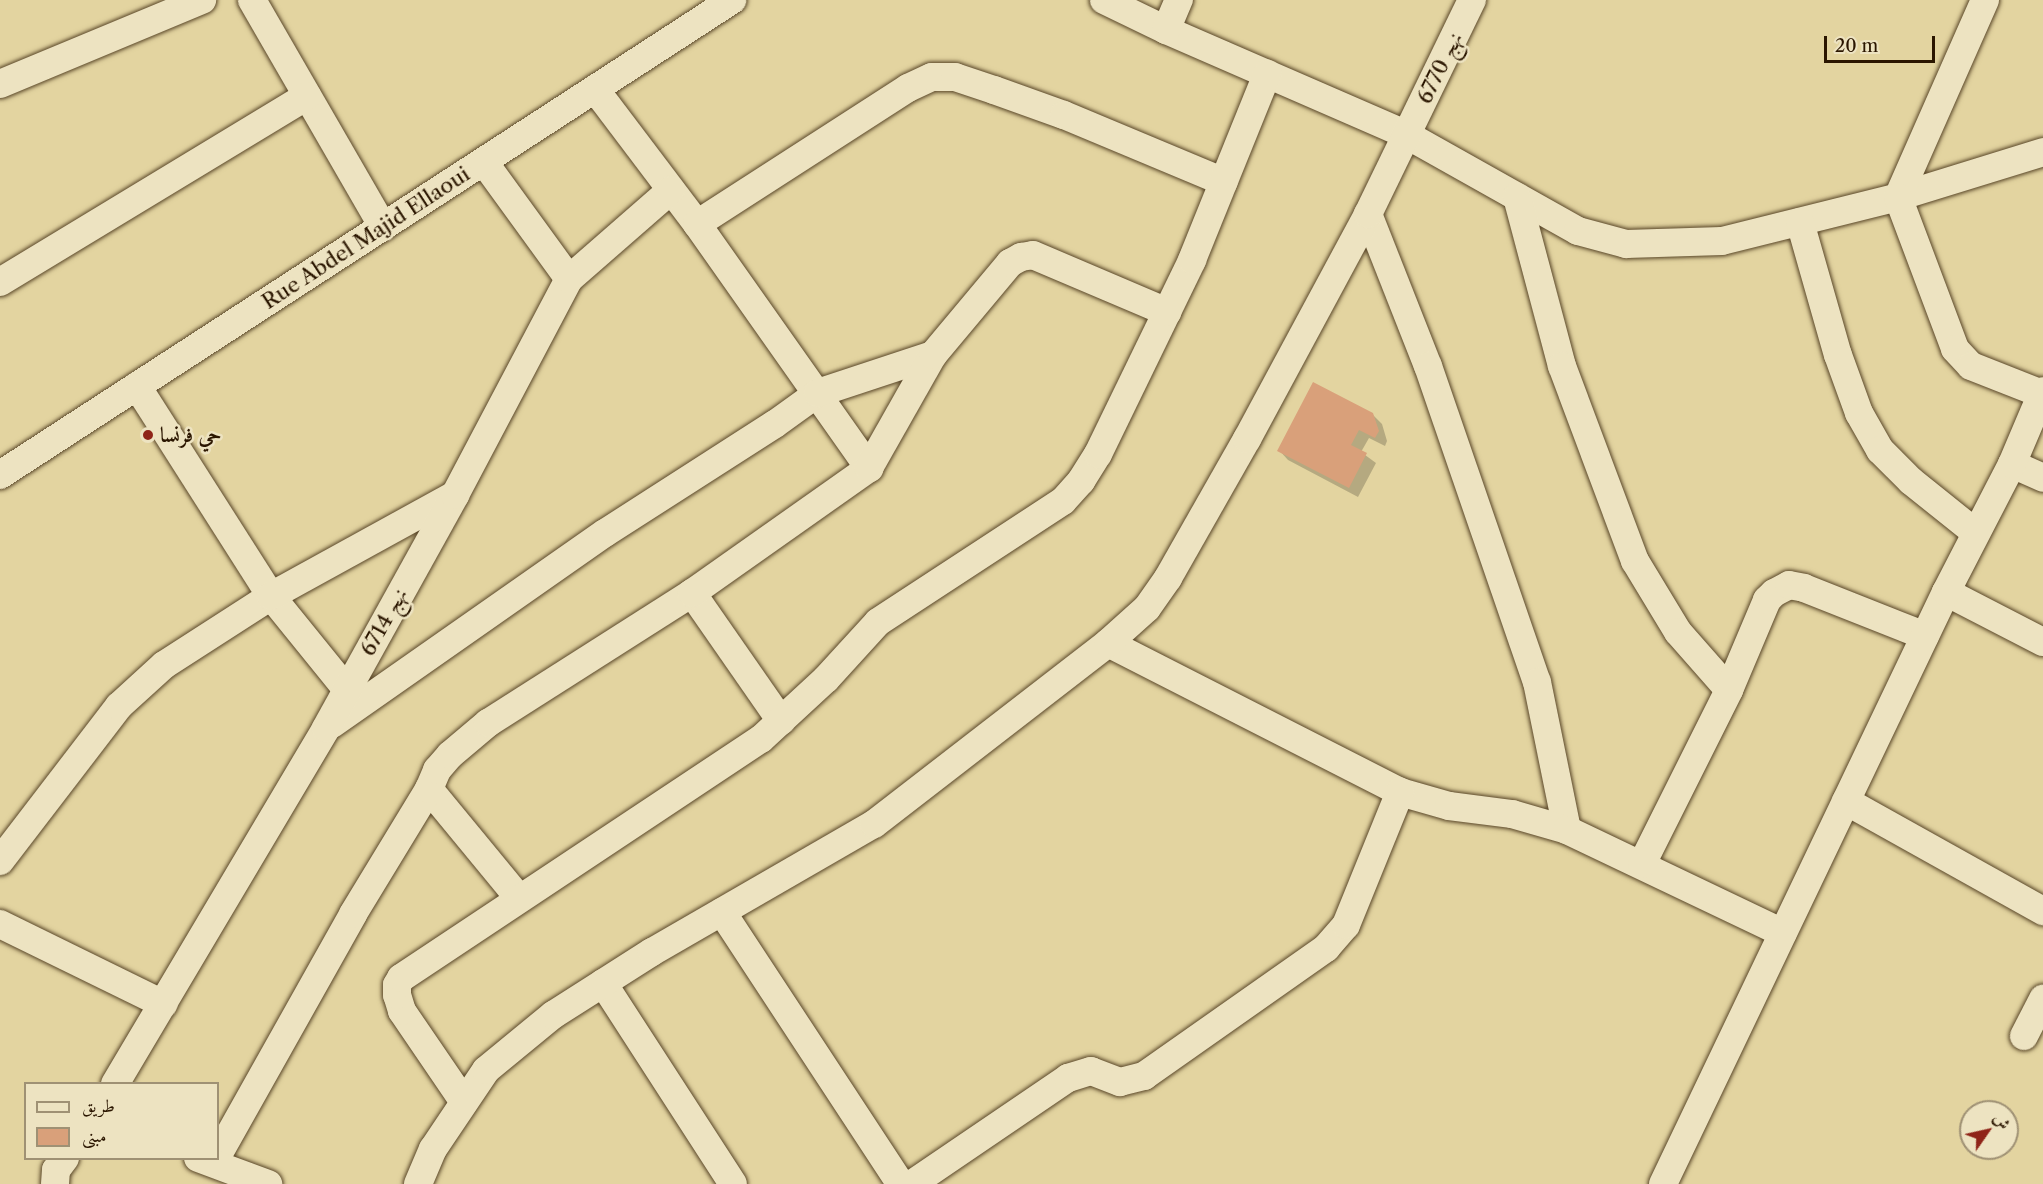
<!DOCTYPE html>
<html>
<head>
<meta charset="utf-8">
<style>
	body { margin:0 }
	#map { position:relative; width:2043px; height:1184px; overflow:hidden; background:#e3d4a0; font-family:"Libre Caslon Text",Amiri,serif }
	div>[style] { position:absolute }
	.shadow>* { inset:0; background:#0003 }
	.building>* { inset:0; background:#d9a07a }
	.roads { filter:drop-shadow(0 0 2px #594628) drop-shadow(0 0 2px #594628) }
	.street>* { height:28px; margin:-14px; padding:0 14px; transform-origin:14px; border-radius:14px; background:#ede3c1 }
	.dots>* { width:16px; height:16px; translate:-50% -50%; box-sizing:border-box; border:3px solid #ede3c1; border-radius:50% }
	span { translate:-50% -50%; white-space:nowrap; text-align:center; line-height:1.15; -webkit-text-stroke:5px #ede3c1; paint-order:stroke }
	.street-label { font-size:21px; color:#2b1600 }
	.poi-label { font-size:21px; color:#2b1600; font-weight:700 }
	.left { translate:0 -50%; text-align:left }
	.legend { position:absolute; left:24px; top:1082px; width:195px; height:78px; box-sizing:border-box; background:#ede3c1; border:2px solid #9f9174; margin:0; padding:8px 10px; list-style:none; font-size:18px; color:#2b1600 }
	.legend li { display:flex; align-items:center; gap:12px; height:30px }
	.legend b { width:30px; border:2px solid #9f9174 }
	.north { position:absolute; left:1959px; top:1100px; width:60px; height:60px; box-sizing:border-box; background:#ede3c1; border:2px solid #9f9174; border-radius:50%; rotate:56deg; font-size:16px; font-weight:700; line-height:24px; text-align:center; color:#2b1600 }
	.north::after { content:''; display:block; margin:auto; width:21px; height:27px; background:#8f2418; clip-path:polygon(50% 0,100% 100%,50% 72%,0 100%) }
	.scale { position:absolute; left:1824px; top:36px; width:111px; height:27px; box-sizing:border-box; border:3px solid #2b1600; border-top:0; padding-left:8px; font-size:18px; line-height:21px; white-space:nowrap; color:#2b1600; -webkit-text-stroke:4px #ede3c1; paint-order:stroke }
</style>
</head>
<body>
<div id="map">
	<div class="shadow">
		<div style="clip-path:polygon(1372px 414px,1382px 424px,1387px 441px,1385px 446px,1369px 438px,1361px 452px,1376px 463px,1358px 497px,1288px 460px,1279px 450px)"></div>
	</div>
	<div class="building">
		<div style="clip-path:polygon(1313px 382px,1373px 413px,1379px 431px,1375px 438px,1359px 430px,1351px 445px,1367px 453px,1349px 488px,1277px 451px)"></div>
	</div>
	<div class="roads">
		<div class="street">
			<div style="left:252px;top:0;width:262px;rotate:60deg"></div>
			<div style="left:1104px;top:0;width:69px;rotate:25.8deg"></div>
			<div style="left:1166px;top:30px;width:263px;rotate:23.5deg"></div>
			<div style="left:1407px;top:135px;width:196px;rotate:29.3deg"></div>
			<div style="left:1578px;top:231px;width:50px;rotate:15.2deg"></div>
			<div style="left:1626px;top:244px;width:96px;rotate:-1.8deg"></div>
			<div style="left:1722px;top:241px;width:181px;rotate:-14deg"></div>
			<div style="left:1898px;top:197px;width:152px;rotate:-17.2deg"></div>
			<div style="left:1985px;top:0;width:215px;rotate:113.8deg"></div>
			<div style="left:1898px;top:197px;width:162px;rotate:69.4deg"></div>
			<div style="left:1955px;top:349px;width:23px;rotate:47deg"></div>
			<div style="left:1971px;top:366px;width:76px;rotate:21.5deg"></div>
			<div style="left:1166px;top:30px;width:33px;rotate:-67deg"></div>
			<div style="left:0;top:84px;width:219px;rotate:-22.6deg"></div>
			<div style="left:595px;top:89px;width:169px;rotate:52.9deg"></div>
			<div style="left:697px;top:224px;width:299px;rotate:54.8deg"></div>
			<div style="left:1517px;top:197px;width:175px;rotate:75.1deg"></div>
			<div style="left:1562px;top:366px;width:208px;rotate:69.5deg"></div>
			<div style="left:1635px;top:561px;width:83px;rotate:58.8deg"></div>
			<div style="left:1678px;top:632px;width:77px;rotate:48.7deg"></div>
			<div style="left:1368px;top:214px;width:163px;rotate:68.5deg"></div>
			<div style="left:1428px;top:366px;width:334px;rotate:71deg"></div>
			<div style="left:1537px;top:682px;width:151px;rotate:78.5deg"></div>
			<div style="left:1800px;top:222px;width:138px;rotate:74.1deg"></div>
			<div style="left:1838px;top:355px;width:62px;rotate:70.1deg"></div>
			<div style="left:1859px;top:413px;width:43px;rotate:60.4deg"></div>
			<div style="left:1880px;top:450px;width:44px;rotate:45deg"></div>
			<div style="left:1911px;top:481px;width:83px;rotate:38.7deg"></div>
			<div style="left:697px;top:224px;width:251px;rotate:-32.8deg"></div>
			<div style="left:908px;top:88px;width:26px;rotate:-25deg"></div>
			<div style="left:932px;top:77px;width:23px"></div>
			<div style="left:955px;top:77px;width:41px;rotate:18.4deg"></div>
			<div style="left:994px;top:90px;width:74px;rotate:19.7deg"></div>
			<div style="left:1064px;top:115px;width:173px;rotate:22.7deg"></div>
			<div style="left:569px;top:279px;width:135px;rotate:-41.1deg"></div>
			<div style="left:0;top:282px;width:359px;rotate:-31.2deg"></div>
			<div style="left:137px;top:386px;width:249px;rotate:57.5deg"></div>
			<div style="left:271px;top:596px;width:121px;rotate:51deg"></div>
			<div style="left:2012px;top:464px;width:34px;rotate:24deg"></div>
			<div style="left:0;top:475px;width:873px;rotate:-32.98deg"></div>
			<div style="left:1946px;top:592px;width:109px;rotate:27.3deg"></div>
			<div style="left:692px;top:593px;width:156px;rotate:55.2deg"></div>
			<div style="left:1108px;top:643px;width:328px;rotate:27deg"></div>
			<div style="left:1400px;top:792px;width:51px;rotate:15.9deg"></div>
			<div style="left:1449px;top:806px;width:64px;rotate:7.2deg"></div>
			<div style="left:1512px;top:814px;width:57px;rotate:16.2deg"></div>
			<div style="left:1567px;top:830px;width:239px;rotate:25.5deg"></div>
			<div style="left:332px;top:724px;width:333px;rotate:-35deg"></div>
			<div style="left:605px;top:533px;width:202px;rotate:-32.7deg"></div>
			<div style="left:775px;top:424px;width:53px;rotate:-35.8deg"></div>
			<div style="left:818px;top:393px;width:121px;rotate:-18.3deg"></div>
			<div style="left:429px;top:789px;width:141px;rotate:50.5deg"></div>
			<div style="left:1846px;top:801px;width:226px;rotate:29.2deg"></div>
			<div style="left:0;top:861px;width:195px;rotate:-52.5deg"></div>
			<div style="left:119px;top:706px;width:61px;rotate:-42.3deg"></div>
			<div style="left:164px;top:665px;width:127px;rotate:-32.8deg"></div>
			<div style="left:271px;top:596px;width:210px;rotate:-28.8deg"></div>
			<div style="left:1642px;top:864px;width:195px;rotate:-63.4deg"></div>
			<div style="left:1729px;top:690px;width:98px;rotate:-67.1deg"></div>
			<div style="left:1767px;top:600px;width:10px;rotate:-45deg"></div>
			<div style="left:1774px;top:593px;width:17px;rotate:-28deg"></div>
			<div style="left:1789px;top:585px;width:15px;rotate:11deg"></div>
			<div style="left:1804px;top:588px;width:130px;rotate:21.6deg"></div>
			<div style="left:722px;top:912px;width:326px;rotate:56.7deg"></div>
			<div style="left:0;top:924px;width:182px;rotate:26.1deg"></div>
			<div style="left:603px;top:983px;width:239px;rotate:57.1deg"></div>
			<div style="left:2024px;top:1036px;width:42px;rotate:-62.8deg"></div>
			<div style="left:115px;top:1084px;width:414px;rotate:-59.3deg"></div>
			<div style="left:326px;top:728px;width:266px;rotate:-61deg"></div>
			<div style="left:455px;top:495px;width:244px;rotate:-62.2deg"></div>
			<div style="left:569px;top:279px;width:145px;rotate:-126deg"></div>
			<div style="left:464px;top:1102px;width:110px;rotate:-124.3deg"></div>
			<div style="left:402px;top:1011px;width:17px;rotate:-107deg"></div>
			<div style="left:397px;top:995px;width:10px;rotate:-90deg"></div>
			<div style="left:397px;top:985px;width:8px;rotate:-60deg"></div>
			<div style="left:401px;top:978px;width:432px;rotate:-33.6deg"></div>
			<div style="left:761px;top:739px;width:88px;rotate:-42.7deg"></div>
			<div style="left:826px;top:679px;width:77px;rotate:-47.6deg"></div>
			<div style="left:878px;top:622px;width:221px;rotate:-33.2deg"></div>
			<div style="left:1063px;top:501px;width:27px;rotate:-48deg"></div>
			<div style="left:1081px;top:481px;width:32px;rotate:-58deg"></div>
			<div style="left:1098px;top:454px;width:216px;rotate:-64.1deg"></div>
			<div style="left:1192px;top:260px;width:201px;rotate:-68deg"></div>
			<div style="left:218px;top:1155px;width:276px;rotate:-60.7deg"></div>
			<div style="left:353px;top:914px;width:146px;rotate:-58.7deg"></div>
			<div style="left:429px;top:789px;width:21px;rotate:-67deg"></div>
			<div style="left:437px;top:770px;width:20px;rotate:-49deg"></div>
			<div style="left:450px;top:755px;width:50px;rotate:-40.1deg"></div>
			<div style="left:488px;top:723px;width:242px;rotate:-32.5deg"></div>
			<div style="left:692px;top:593px;width:217px;rotate:-35.2deg"></div>
			<div style="left:869px;top:468px;width:130px;rotate:-60.5deg"></div>
			<div style="left:933px;top:355px;width:120px;rotate:-50.1deg"></div>
			<div style="left:1010px;top:263px;width:13px;rotate:-29deg"></div>
			<div style="left:1021px;top:257px;width:12px;rotate:-9deg"></div>
			<div style="left:1033px;top:255px;width:146px;rotate:23deg"></div>
			<div style="left:198px;top:1158px;width:75px;rotate:20.4deg"></div>
			<div style="left:55px;top:1184px;width:14px;rotate:-86deg"></div>
			<div style="left:56px;top:1170px;width:15px;rotate:-53deg"></div>
			<div style="left:418px;top:1184px;width:38px;rotate:-67deg"></div>
			<div style="left:433px;top:1149px;width:95px;rotate:-56.1deg"></div>
			<div style="left:486px;top:1070px;width:87px;rotate:-39.4deg"></div>
			<div style="left:553px;top:1015px;width:117px;rotate:-32.5deg"></div>
			<div style="left:652px;top:952px;width:256px;rotate:-30deg"></div>
			<div style="left:874px;top:824px;width:296px;rotate:-37.7deg"></div>
			<div style="left:1108px;top:643px;width:52px;rotate:-41.9deg"></div>
			<div style="left:1147px;top:608px;width:37px;rotate:-55deg"></div>
			<div style="left:1168px;top:578px;width:160px;rotate:-60.4deg"></div>
			<div style="left:1247px;top:439px;width:255px;rotate:-61.7deg"></div>
			<div style="left:1368px;top:214px;width:238px;rotate:-64.1deg"></div>
			<div style="left:912px;top:1184px;width:189px;rotate:-34.2deg"></div>
			<div style="left:1068px;top:1078px;width:24px;rotate:-17deg"></div>
			<div style="left:1091px;top:1071px;width:31px;rotate:21deg"></div>
			<div style="left:1120px;top:1082px;width:25px;rotate:-14deg"></div>
			<div style="left:1144px;top:1076px;width:223px;rotate:-35.1deg"></div>
			<div style="left:1326px;top:948px;width:30px;rotate:-49deg"></div>
			<div style="left:1346px;top:925px;width:144px;rotate:-67.9deg"></div>
			<div style="left:1663px;top:1184px;width:656px;rotate:-64.45deg"></div>
			<div style="left:1946px;top:592px;width:144px;rotate:-62.7deg"></div>
			<div style="left:2012px;top:464px;width:79px;rotate:-67deg"></div>
		</div>
	</div>
	<div class="dots">
		<div style="left:148px;top:435px;background:#8f2418"></div>
	</div>
	<div class="street-label">
		<span style="left:1440px;top:68px;rotate:-64deg">نهج 6770</span>
		<span style="left:366px;top:238px;rotate:-33deg">Rue Abdel Majid Ellaoui</span>
		<span style="left:384px;top:622px;rotate:-61deg">نهج 6714</span>
	</div>
	<div class="poi-label">
		<span class="left" style="left:160px;top:435px">حي فرنسا</span>
	</div>
	<ul class="legend">
	<li><b style="height:8px;background:#ede3c1"></b>طريق</li>
	<li><b style="height:16px;background:#d9a07a"></b>مبنى</li>
	</ul>
	<div class="north">ش</div>
	<div class="scale">20 m</div>
</div>
</body>
</html>
